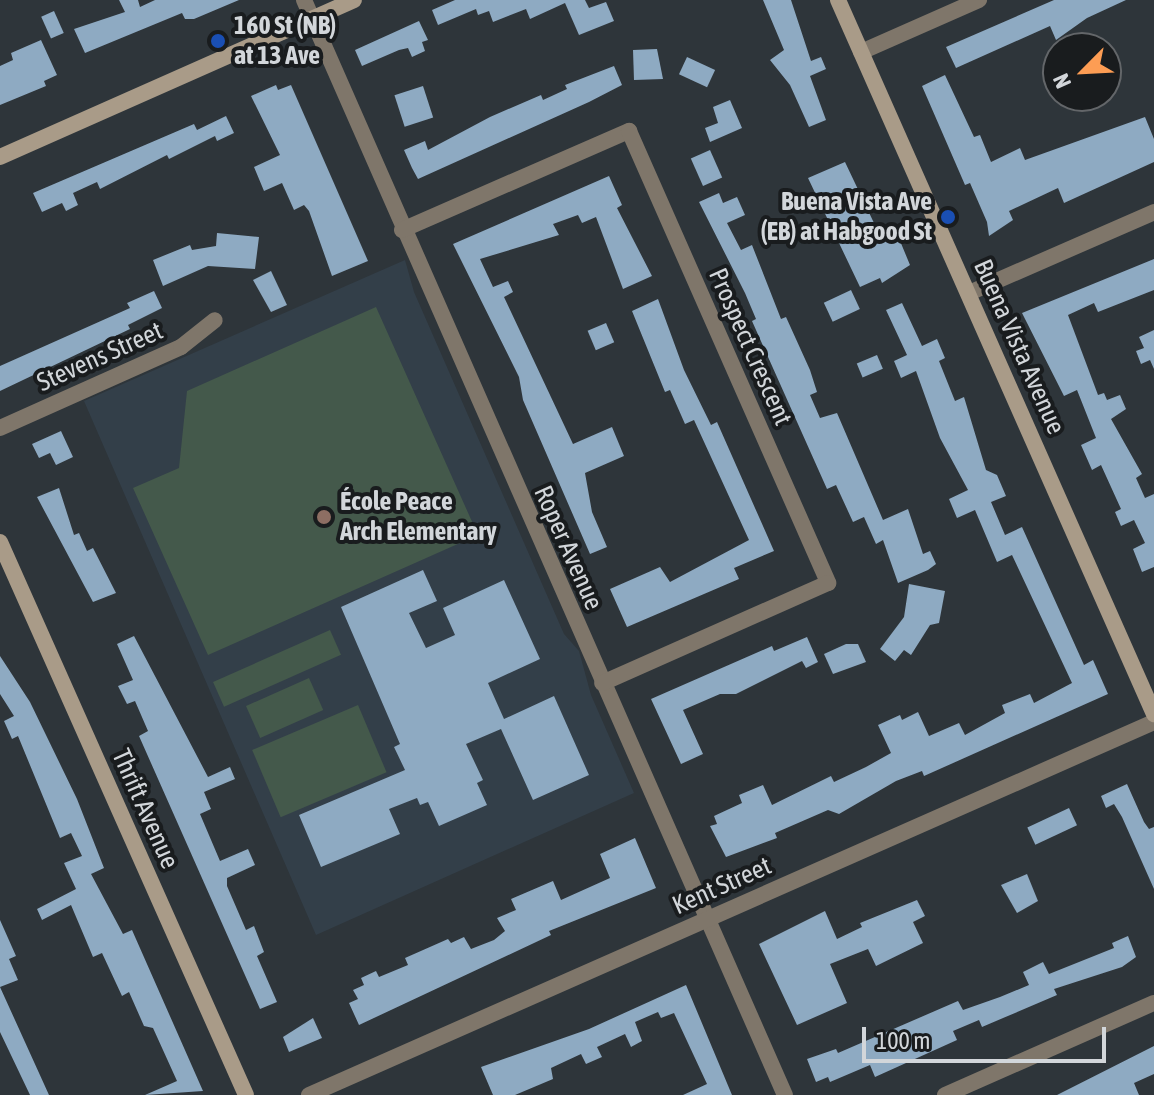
<!DOCTYPE html>
<html>
<head>
<meta charset="utf-8">
<style>
	body { margin:0 }
	#map { position:relative; width:1154px; height:1095px; overflow:hidden; background:#2e353a; font-family:"Asap Condensed",sans-serif }
	div>[style] { position:absolute }
	.built>* { inset:0; background:#333f49 }
	.green>* { inset:0; background:#44594b; transform-origin:0 0 }
	.building>* { inset:0; background:#8eaac2; transform-origin:0 0 }
	.street>* { height:16px; margin:-8px; padding:0 8px; transform-origin:8px; border-radius:8px; background:#7f766a }
	.secondary>* { height:16px; margin:-8px; padding:0 8px; transform-origin:8px; border-radius:8px; background:#a99b88 }
	.dots>* { width:22px; height:22px; translate:-50% -50%; box-sizing:border-box; border:4px solid #191c1e; border-radius:50% }
	span { translate:-50% -50%; white-space:nowrap; text-align:center; line-height:1.15; -webkit-text-stroke:8px #191c1e; paint-order:stroke }
	.poi-label { font-size:26px; color:#d2d6da; font-weight:700 }
	.left { translate:0 -50%; text-align:left }
	.right { translate:-100% -50%; text-align:right }
	.street-label { font-size:26px; color:#d2d6da }
	.north { position:absolute; left:1042px; top:32px; width:80px; height:80px; box-sizing:border-box; background:#191c1e; border:2px solid #636669; border-radius:50%; rotate:246deg; font-size:22px; font-weight:700; line-height:32px; text-align:center; color:#d2d6da }
	.north::after { content:''; display:block; margin:auto; width:28px; height:36px; background:#fd9d54; clip-path:polygon(50% 0,100% 100%,50% 72%,0 100%) }
	.scale { position:absolute; left:862px; top:1027px; width:244px; height:36px; box-sizing:border-box; border:4px solid #d2d6da; border-top:0; padding-left:10px; font-size:24px; line-height:28px; white-space:nowrap; color:#d2d6da; -webkit-text-stroke:6px #191c1e; paint-order:stroke }
</style>
</head>
<body>
<div id="map">
	<div class="built">
		<div style="clip-path:polygon(405px 260px,414px 292px,564px 634px,579px 651px,591px 695px,634px 793px,316px 935px,84px 401px)"></div>
	</div>
	<div class="green">
		<div style="clip-path:polygon(376px 307px,478px 535px,208px 655px,133px 488px,179px 468px,187px 391px)"></div>
		<div style="left:330px;top:630px;width:27px;height:128px;rotate:66deg"></div>
		<div style="left:309px;top:678px;width:35px;height:69px;rotate:66deg"></div>
		<div style="left:358px;top:705px;width:73px;height:115px;rotate:67deg"></div>
	</div>
	<div class="building">
		<div style="clip-path:polygon(119px 0,138px 0,140px 7px,155px 0,239px 0,194px 19px,185px 19px,182px 13px,85px 53px,74px 29px,125px 12px)"></div>
		<div style="clip-path:polygon(455px 0,585px 0,589px 8px,606px 2px,614px 21px,579px 35px,565px 3px,530px 19px,526px 9px,493px 22px,489px 11px,478px 15px,476px 9px,438px 25px,432px 10px)"></div>
		<div style="clip-path:polygon(763px 0,791px 0,811px 61px,821px 57px,826px 69px,810px 76px,826px 120px,809px 127px,790px 85px,770px 60px,784px 50px)"></div>
		<div style="clip-path:polygon(1054px 0,1126px 0,1087px 18px,1056px 40px,1050px 26px,956px 68px,946px 47px)"></div>
		<div style="left:54px;top:11px;width:24px;height:14px;rotate:66deg"></div>
		<div style="clip-path:polygon(419px 21px,428px 40px,422px 42px,425px 51px,412px 57px,408px 48px,399px 50px,362px 66px,355px 50px)"></div>
		<div style="clip-path:polygon(41px 40px,57px 75px,44px 81px,46px 86px,0 105px,0 66px,13px 60px,11px 53px)"></div>
		<div style="clip-path:polygon(657px 49px,663px 79px,634px 80px,633px 50px)"></div>
		<div style="left:687px;top:57px;width:31px;height:19px;rotate:25deg"></div>
		<div style="clip-path:polygon(614px 66px,622px 85px,589px 102px,418px 179px,412px 168px,404px 150px,425px 141px,428px 150px,490px 117px,541px 95px,543px 100px,567px 89px,565px 85px)"></div>
		<div style="clip-path:polygon(945px 75px,974px 137px,980px 135px,991px 162px,1020px 148px,1025px 160px,1145px 117px,1154px 139px,1154px 162px,1064px 203px,1058px 188px,1009px 211px,1013px 220px,989px 236px,987px 222px,970px 183px,965px 185px,922px 86px)"></div>
		<div style="clip-path:polygon(276px 85px,278px 90px,291px 85px,368px 261px,332px 276px,309px 211px,304px 205px,294px 210px,282px 183px,264px 191px,254px 167px,280px 155px,251px 96px)"></div>
		<div style="left:423px;top:86px;width:33px;height:30px;rotate:72deg"></div>
		<div style="clip-path:polygon(730px 100px,742px 128px,710px 142px,705px 128px,718px 123px,713px 107px)"></div>
		<div style="clip-path:polygon(226px 116px,234px 133px,217px 141px,215px 136px,169px 159px,167px 155px,100px 189px,97px 182px,73px 193px,78px 205px,66px 211px,62px 203px,42px 212px,33px 193px,194px 124px,197px 130px)"></div>
		<div style="left:710px;top:150px;width:30px;height:21px;rotate:66deg"></div>
		<div style="clip-path:polygon(845px 162px,883px 242px,898px 236px,910px 265px,882px 283px,880px 278px,860px 287px,808px 178px)"></div>
		<div style="clip-path:polygon(609px 176px,622px 205px,617px 208px,652px 276px,623px 289px,596px 217px,582px 223px,578px 215px,553px 224px,559px 235px,480px 259px,493px 287px,508px 281px,513px 292px,504px 297px,573px 444px,612px 427px,624px 456px,585px 473px,592px 512px,607px 547px,590px 554px,523px 400px,519px 377px,453px 244px)"></div>
		<div style="clip-path:polygon(719px 193px,723px 203px,737px 197px,745px 215px,727px 223px,741px 250px,752px 245px,781px 319px,786px 317px,810px 370px,817px 392px,810px 395px,820px 418px,837px 413px,883px 520px,908px 509px,923px 554px,930px 551px,936px 564px,928px 570px,898px 583px,883px 540px,876px 544px,864px 517px,853px 522px,836px 485px,827px 489px,752px 321px,756px 319px,745px 293px,699px 202px)"></div>
		<div style="clip-path:polygon(217px 233px,259px 237px,255px 269px,208px 266px,163px 286px,153px 260px,190px 245px,192px 250px,216px 246px)"></div>
		<div style="clip-path:polygon(1154px 259px,1154px 290px,1098px 312px,1094px 303px,1068px 315px,1098px 395px,1104px 393px,1107px 400px,1120px 395px,1126px 409px,1111px 419px,1142px 474px,1136px 478px,1145px 498px,1154px 494px,1154px 567px,1142px 572px,1133px 549px,1145px 543px,1134px 520px,1121px 526px,1115px 512px,1121px 509px,1101px 465px,1092px 470px,1081px 445px,1096px 438px,1077px 390px,1064px 396px,1022px 313px)"></div>
		<div style="clip-path:polygon(271px 271px,287px 305px,271px 312px,253px 280px)"></div>
		<div style="left:851px;top:290px;width:21px;height:30px;rotate:65deg"></div>
		<div style="clip-path:polygon(154px 291px,162px 308px,128px 325px,130px 329px,0 391px,0 366px,130px 308px,127px 303px)"></div>
		<div style="clip-path:polygon(658px 299px,684px 370px,711px 425px,717px 422px,774px 551px,734px 568px,739px 579px,627px 627px,610px 589px,660px 567px,670px 582px,749px 540px,694px 420px,685px 424px,670px 390px,665px 392px,632px 311px)"></div>
		<div style="clip-path:polygon(902px 303px,922px 346px,937px 339px,945px 358px,939px 361px,955px 401px,964px 397px,986px 470px,997px 475px,1006px 496px,991px 502px,1005px 535px,1022px 527px,1084px 665px,1093px 660px,1108px 694px,924px 776px,922px 771px,896px 781px,839px 814px,828px 810px,775px 833px,777px 838px,726px 857px,710px 826px,717px 824px,714px 816px,742px 803px,739px 795px,763px 785px,772px 805px,831px 776px,834px 782px,866px 767px,891px 753px,878px 725px,900px 715px,902px 720px,918px 712px,929px 736px,959px 723px,965px 735px,1005px 713px,1002px 705px,1030px 694px,1034px 703px,1072px 683px,1012px 555px,997px 562px,975px 510px,957px 518px,949px 499px,968px 490px,940px 438px,916px 371px,901px 378px,894px 361px,907px 355px,886px 310px)"></div>
		<div style="left:606px;top:323px;width:21px;height:20px;rotate:67deg"></div>
		<div style="clip-path:polygon(1154px 330px,1154px 369px,1150px 360px,1141px 364px,1136px 351px,1144px 348px,1139px 337px)"></div>
		<div style="left:877px;top:355px;width:15px;height:22px;rotate:67deg"></div>
		<div style="clip-path:polygon(61px 431px,73px 457px,56px 465px,50px 453px,39px 458px,32px 444px)"></div>
		<div style="clip-path:polygon(59px 488px,74px 535px,79px 533px,87px 551px,93px 548px,116px 593px,93px 602px,37px 497px)"></div>
		<div style="clip-path:polygon(423px 570px,437px 601px,409px 613px,426px 648px,455px 635px,443px 608px,504px 580px,540px 659px,488px 683px,504px 719px,554px 696px,589px 775px,533px 800px,501px 729px,466px 744px,483px 780px,477px 783px,487px 805px,439px 826px,428px 802px,420px 805px,417px 798px,389px 809px,400px 834px,321px 867px,299px 815px,405px 770px,394px 747px,400px 744px,341px 607px)"></div>
		<div style="clip-path:polygon(909px 584px,945px 591px,939px 623px,930px 625px,911px 655px,904px 650px,895px 661px,880px 649px,904px 617px)"></div>
		<div style="clip-path:polygon(134px 636px,208px 777px,230px 767px,235px 779px,204px 792px,211px 809px,200px 814px,220px 861px,248px 849px,255px 865px,227px 878px,227px 886px,246px 930px,254px 926px,264px 952px,257px 956px,277px 1002px,260px 1009px,139px 736px,148px 731px,135px 701px,127px 704px,118px 686px,133px 680px,117px 644px)"></div>
		<div style="clip-path:polygon(807px 637px,818px 662px,806px 668px,802px 661px,736px 694px,720px 694px,683px 710px,703px 754px,681px 764px,651px 699px,772px 646px,774px 651px)"></div>
		<div style="clip-path:polygon(846px 644px,858px 644px,866px 662px,833px 674px,824px 654px)"></div>
		<div style="clip-path:polygon(0 656px,30px 702px,77px 799px,104px 868px,91px 874px,123px 934px,132px 930px,203px 1091px,145px 1095px,177px 1081px,153px 1028px,144px 1026px,129px 992px,122px 996px,102px 953px,93px 957px,71px 905px,42px 920px,37px 909px,76px 889px,64px 863px,82px 856px,71px 833px,60px 838px,18px 736px,12px 739px,4px 721px,14px 716px,0 694px)"></div>
		<div style="clip-path:polygon(1127px 784px,1144px 822px,1149px 829px,1154px 827px,1154px 889px,1122px 817px,1114px 804px,1106px 808px,1101px 796px)"></div>
		<div style="left:1069px;top:808px;width:19px;height:46px;rotate:65deg"></div>
		<div style="clip-path:polygon(635px 838px,656px 888px,549px 931px,551px 935px,359px 1025px,349px 1003px,358px 999px,353px 990px,364px 985px,361px 978px,376px 971px,379px 977px,408px 965px,405px 958px,448px 939px,451px 943px,464px 937px,471px 949px,494px 940px,505px 931px,497px 918px,516px 910px,511px 899px,553px 881px,561px 900px,610px 878px,600px 854px)"></div>
		<div style="clip-path:polygon(1027px 874px,1038px 901px,1017px 913px,1001px 885px)"></div>
		<div style="clip-path:polygon(917px 900px,925px 916px,913px 922px,923px 943px,876px 966px,868px 949px,830px 964px,847px 1003px,797px 1025px,759px 944px,825px 911px,837px 939px,862px 927px,860px 923px)"></div>
		<div style="clip-path:polygon(0 920px,16px 956px,9px 959px,18px 980px,0 987px,49px 1095px,30px 1095px,0 1032px)"></div>
		<div style="clip-path:polygon(1128px 936px,1136px 957px,1122px 967px,1054px 989px,1057px 995px,982px 1027px,979px 1020px,953px 1031px,957px 1040px,875px 1077px,870px 1065px,830px 1082px,828px 1077px,816px 1082px,807px 1059px,836px 1049px,838px 1053px,958px 1001px,963px 1010px,1000px 997px,1029px 985px,1023px 972px,1043px 962px,1049px 974px,1114px 948px,1112px 943px)"></div>
		<div style="clip-path:polygon(686px 985px,732px 1095px,683px 1095px,707px 1084px,674px 1013px,661px 1018px,658px 1012px,635px 1022px,642px 1041px,631px 1047px,625px 1034px,597px 1047px,602px 1057px,586px 1064px,581px 1054px,551px 1068px,553px 1079px,515px 1095px,493px 1095px,481px 1067px,589px 1029px)"></div>
		<div style="clip-path:polygon(313px 1018px,322px 1038px,289px 1052px,283px 1037px)"></div>
		<div style="clip-path:polygon(1154px 1046px,1154px 1074px,1134px 1083px,1139px 1095px,1057px 1095px)"></div>
	</div>
	<div class="street">
		<div style="left:304px;top:0;width:1196px;rotate:66.29deg"></div>
		<div style="left:861px;top:52px;width:129px;rotate:-23.8deg"></div>
		<div style="left:402px;top:230px;width:248px;rotate:-23.6deg"></div>
		<div style="left:629px;top:131px;width:494px;rotate:66.2deg"></div>
		<div style="left:828px;top:583px;width:247px;rotate:156.1deg"></div>
		<div style="left:969px;top:293px;width:202px;rotate:-23.6deg"></div>
		<div style="left:0;top:428px;width:198px;rotate:-24.1deg"></div>
		<div style="left:181px;top:347px;width:43px;rotate:-38.5deg"></div>
		<div style="left:309px;top:1095px;width:924px;rotate:-23.82deg"></div>
		<div style="left:945px;top:1095px;width:228px;rotate:-23.8deg"></div>
	</div>
	<div class="secondary">
		<div style="left:838px;top:0;width:781px;rotate:66.13deg"></div>
		<div style="left:0;top:157px;width:387px;rotate:-23.9deg"></div>
		<div style="left:0;top:542px;width:605px;rotate:66.02deg"></div>
	</div>
	<div class="dots">
		<div style="left:218px;top:41px;background:#1a4fb4"></div>
		<div style="left:948px;top:217px;background:#1a4fb4"></div>
		<div style="left:324px;top:517px;background:#8d6e63"></div>
	</div>
	<div class="poi-label">
		<span class="left" style="left:234px;top:41px">160 St (NB)<br>at 13 Ave</span>
		<span class="right" style="left:932px;top:217px">Buena Vista Ave<br>(EB) at Habgood St</span>
		<span class="left" style="left:340px;top:517px">École Peace<br>Arch Elementary</span>
	</div>
	<div class="street-label">
		<span style="left:750px;top:347px;rotate:66deg">Prospect Crescent</span>
		<span style="left:1019px;top:347px;rotate:66deg">Buena Vista Avenue</span>
		<span style="left:100px;top:357px;rotate:-24deg">Stevens Street</span>
		<span style="left:568px;top:548px;rotate:66deg">Roper Avenue</span>
		<span style="left:145px;top:809px;rotate:66deg">Thrift Avenue</span>
		<span style="left:722px;top:886px;rotate:-24deg">Kent Street</span>
	</div>
	<div class="north">N</div>
	<div class="scale">100 m</div>
</div>
</body>
</html>
